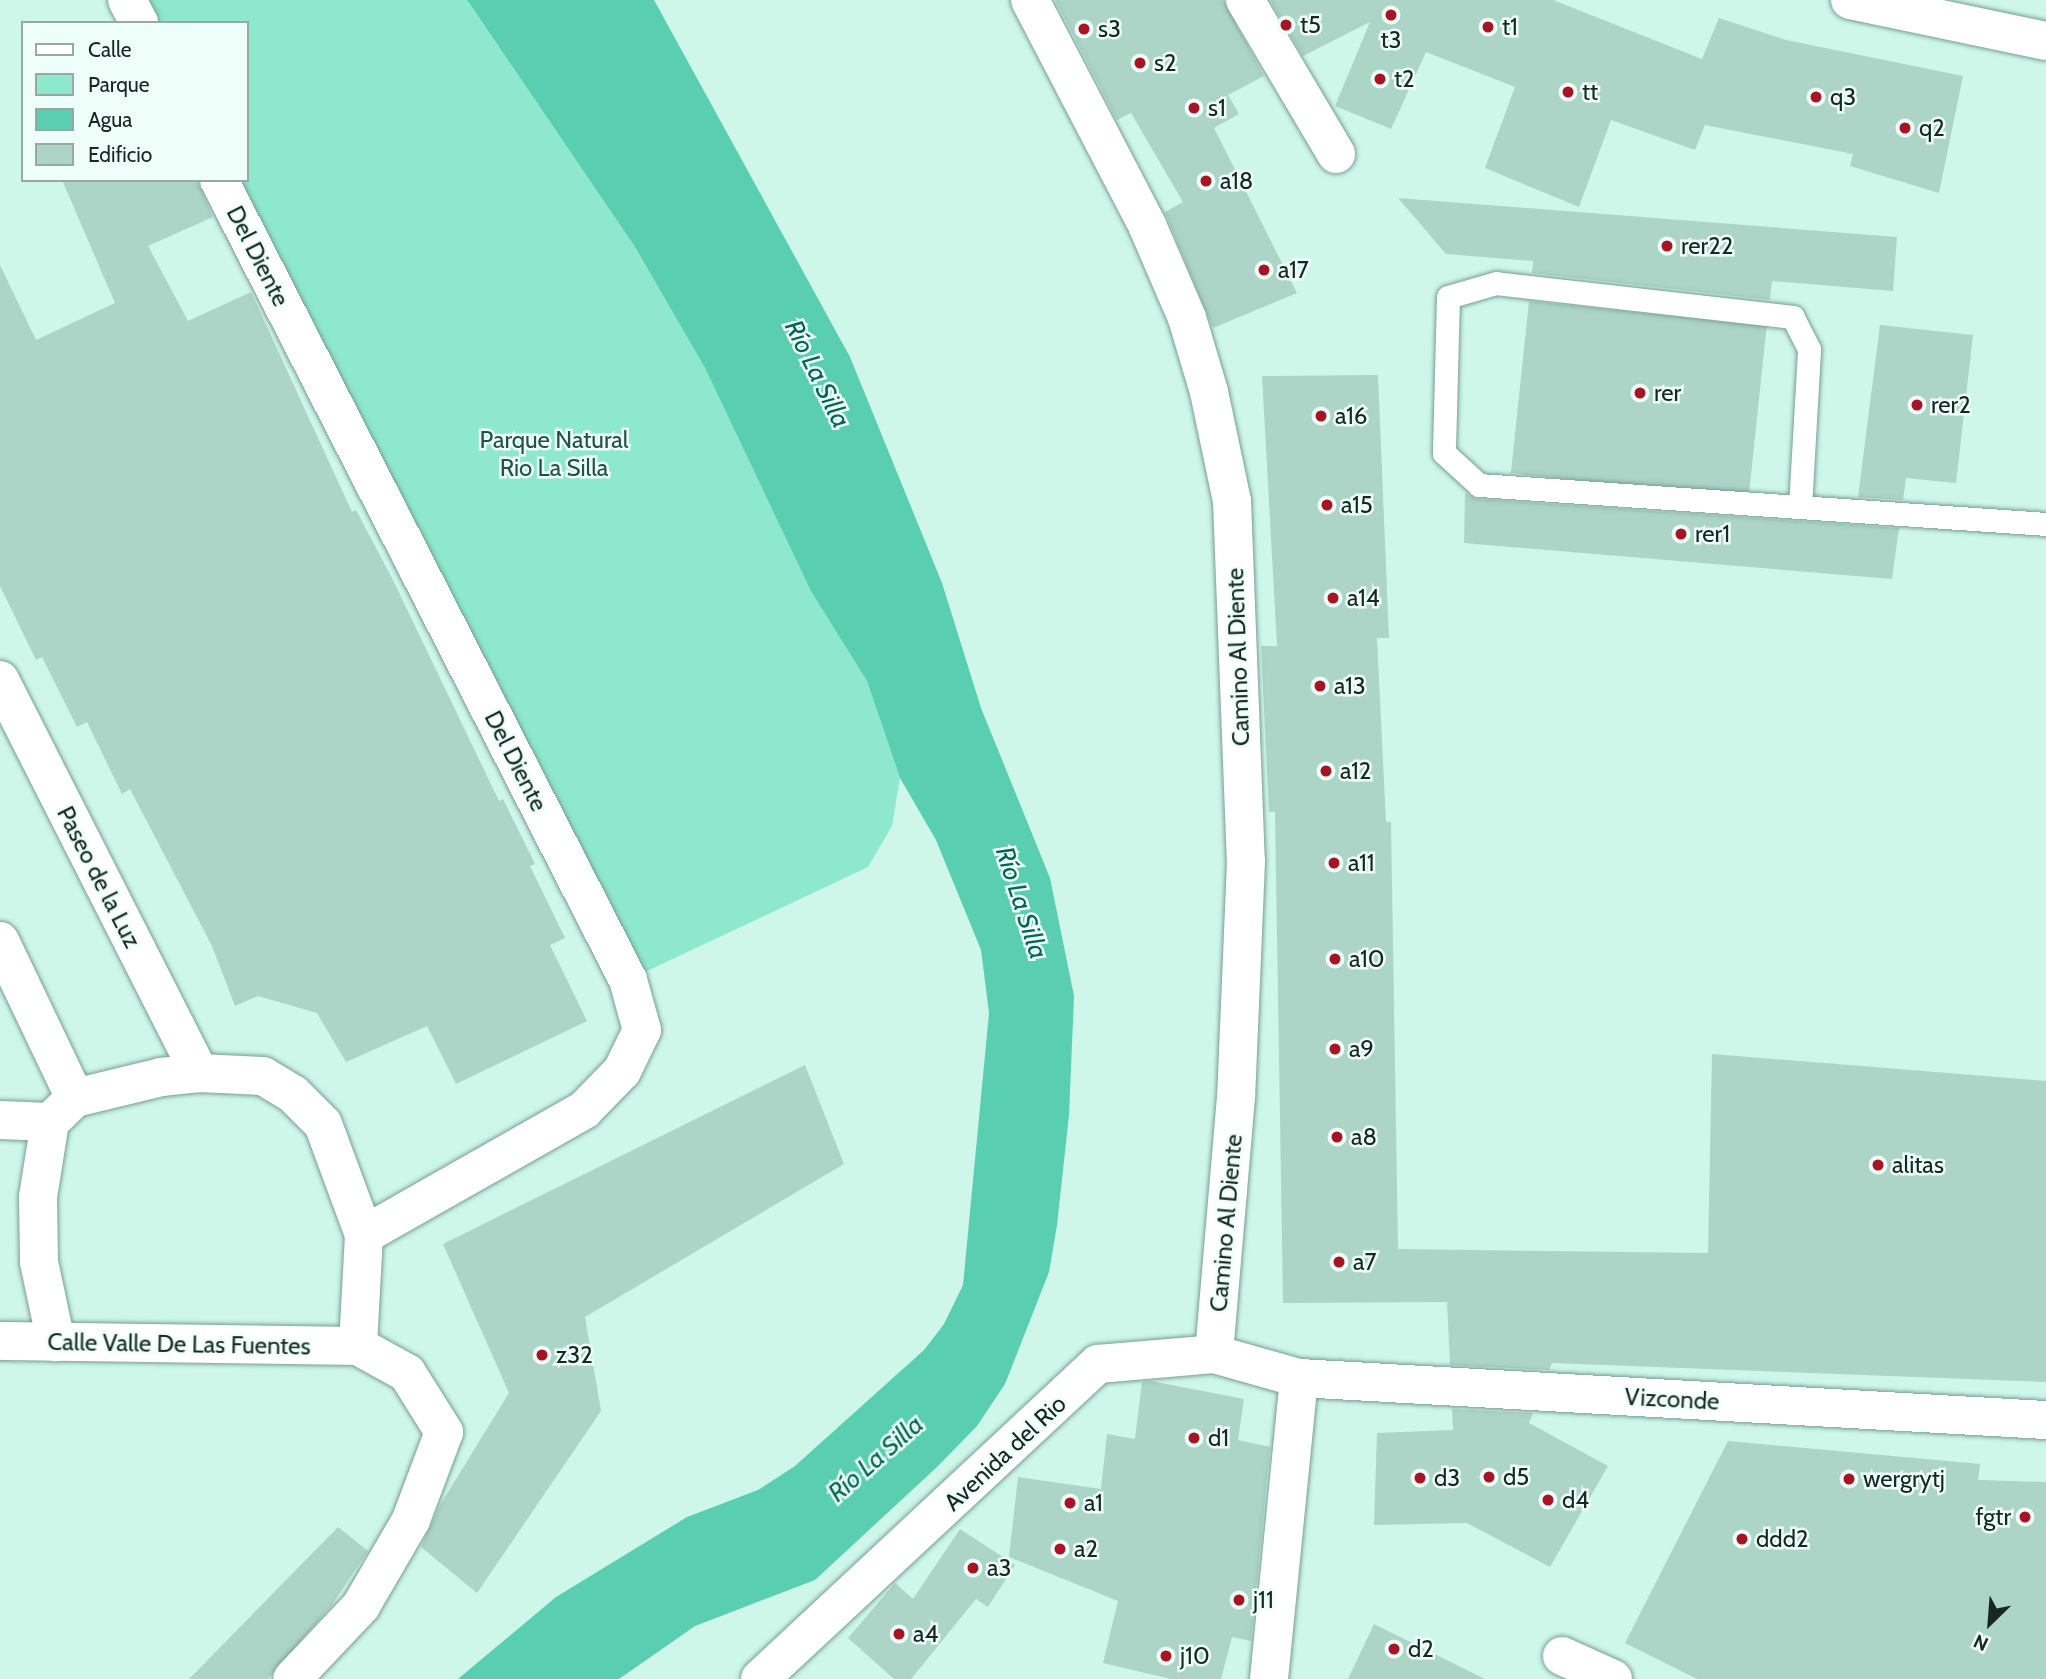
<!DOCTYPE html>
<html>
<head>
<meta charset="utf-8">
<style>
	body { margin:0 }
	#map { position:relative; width:2046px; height:1679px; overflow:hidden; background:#cef7ea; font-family:Cabin,sans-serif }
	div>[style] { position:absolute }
	.green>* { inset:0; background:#8ee8ce }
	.water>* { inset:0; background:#59ceb0 }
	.building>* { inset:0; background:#acd4c7; transform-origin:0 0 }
	.roads { filter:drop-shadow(0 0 2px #789e92) drop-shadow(0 0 2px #789e92) }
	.lane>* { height:23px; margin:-11.5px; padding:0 11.5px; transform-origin:11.5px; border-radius:11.5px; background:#fff }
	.street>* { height:38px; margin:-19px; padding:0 19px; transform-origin:19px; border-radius:19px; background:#fff }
	.dots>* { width:19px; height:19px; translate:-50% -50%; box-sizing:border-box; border:4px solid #eefef8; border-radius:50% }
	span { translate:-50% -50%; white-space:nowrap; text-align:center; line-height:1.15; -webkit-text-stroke:5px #eefef8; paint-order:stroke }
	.poi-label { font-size:24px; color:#172722 }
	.left { translate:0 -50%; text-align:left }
	.right { translate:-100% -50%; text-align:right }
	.street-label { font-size:24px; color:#172722 }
	.park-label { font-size:24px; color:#225347 }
	.water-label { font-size:26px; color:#016753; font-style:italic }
	.legend { position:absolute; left:21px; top:21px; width:228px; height:161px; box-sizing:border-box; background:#eefef8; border:2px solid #98a8a2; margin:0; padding:9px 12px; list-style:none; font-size:21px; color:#172722 }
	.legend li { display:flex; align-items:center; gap:14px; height:35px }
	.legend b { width:35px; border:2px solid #98a8a2 }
	.north { position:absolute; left:1955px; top:1588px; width:70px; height:70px; -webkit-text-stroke:5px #eefef8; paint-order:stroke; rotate:205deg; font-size:19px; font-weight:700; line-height:28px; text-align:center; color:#172722 }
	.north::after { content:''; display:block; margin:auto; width:24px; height:32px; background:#172722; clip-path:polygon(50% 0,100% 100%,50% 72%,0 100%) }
</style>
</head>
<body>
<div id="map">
	<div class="green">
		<div style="clip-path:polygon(127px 0,472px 0,468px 2px,635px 247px,705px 368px,811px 590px,867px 681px,900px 778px,892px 826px,868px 867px,628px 980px,219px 180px,247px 180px,247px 23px,139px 23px)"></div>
	</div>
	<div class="water">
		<div style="clip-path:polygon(467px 0,654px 0,850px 357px,942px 583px,981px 708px,1050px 878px,1074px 996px,1069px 1115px,1057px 1225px,1049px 1272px,1005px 1384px,977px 1426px,937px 1467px,815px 1580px,695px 1626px,619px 1679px,458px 1679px,556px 1597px,687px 1517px,758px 1490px,795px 1466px,924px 1350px,944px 1324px,963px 1285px,989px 1013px,981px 950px,936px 840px,900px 778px,867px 681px,811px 591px,705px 368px,635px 247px)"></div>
	</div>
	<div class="building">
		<div style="clip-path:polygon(1055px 0,1223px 0,1264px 76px,1228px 95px,1239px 114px,1214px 128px,1297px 293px,1213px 328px,1165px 212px,1183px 202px,1131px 113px,1117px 120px)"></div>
		<div style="clip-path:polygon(1270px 0,1553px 0,1702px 59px,1719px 18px,1786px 40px,1963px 76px,1939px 193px,1850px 166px,1853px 154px,1705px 125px,1695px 150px,1611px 120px,1579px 207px,1485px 168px,1515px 87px,1426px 52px,1391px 129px,1335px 106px,1370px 22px,1303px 56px)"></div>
		<div style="clip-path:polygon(62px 180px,197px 180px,213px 217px,148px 246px,188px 321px,251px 292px,352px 512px,356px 510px,393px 580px,499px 801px,503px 799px,535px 864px,530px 866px,565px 938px,550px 945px,587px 1021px,456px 1084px,427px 1026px,346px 1062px,317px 1013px,258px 996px,235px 1006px,212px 946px,130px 789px,122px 794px,87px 722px,77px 727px,42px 657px,36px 660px,0 586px,0 265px,36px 340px,115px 303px)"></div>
		<div style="clip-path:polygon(1398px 198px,1897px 237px,1893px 291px,1772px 281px,1770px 300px,1532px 273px,1533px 261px,1446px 254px)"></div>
		<div style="left:1529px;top:301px;width:239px;height:173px;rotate:6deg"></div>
		<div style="clip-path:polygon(1880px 325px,1973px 335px,1956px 483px,1906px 478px,1903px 500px,1858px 497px)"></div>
		<div style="clip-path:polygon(1378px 375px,1389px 638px,1377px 638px,1386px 822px,1391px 822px,1398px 1249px,1708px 1253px,1712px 1054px,2046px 1081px,2046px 1382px,1552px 1363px,1549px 1370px,1450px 1365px,1447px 1302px,1283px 1303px,1275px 812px,1269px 812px,1261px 646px,1277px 646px,1262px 376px)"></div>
		<div style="clip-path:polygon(1465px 493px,1478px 499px,1899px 528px,1892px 579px,1464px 543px)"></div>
		<div style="clip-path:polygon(805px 1065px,844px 1164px,585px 1317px,601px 1411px,477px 1593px,421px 1547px,440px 1505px,509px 1393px,443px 1244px)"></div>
		<div style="clip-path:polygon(1151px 1381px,1244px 1399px,1238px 1440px,1270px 1447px,1251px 1641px,1232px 1637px,1221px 1679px,1171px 1679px,1103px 1663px,1118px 1601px,1009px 1557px,1018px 1477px,1101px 1489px,1107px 1434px,1135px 1439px,1142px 1382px)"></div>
		<div style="clip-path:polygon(1452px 1409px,1533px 1413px,1529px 1423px,1608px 1466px,1550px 1567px,1467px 1523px,1374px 1525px,1377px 1433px,1453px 1430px)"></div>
		<div style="clip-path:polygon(1728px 1441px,1980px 1464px,1978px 1480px,2046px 1482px,2046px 1679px,1697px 1679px,1625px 1643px)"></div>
		<div style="clip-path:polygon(338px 1527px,368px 1551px,331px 1606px,268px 1679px,189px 1679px)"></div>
		<div style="clip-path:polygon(960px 1529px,1015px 1565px,988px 1607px,976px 1599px,911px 1679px,894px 1679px,848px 1638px,895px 1583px,913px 1599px)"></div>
		<div style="clip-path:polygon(1374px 1624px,1485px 1679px,1348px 1679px)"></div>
	</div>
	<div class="roads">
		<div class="lane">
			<div style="left:1800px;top:507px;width:158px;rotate:-86.7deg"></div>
			<div style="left:1809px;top:349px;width:36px;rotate:-117deg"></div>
			<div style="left:1793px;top:317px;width:299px;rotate:-173.5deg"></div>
			<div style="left:1496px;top:283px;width:50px;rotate:163.7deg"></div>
			<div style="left:1448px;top:297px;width:156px;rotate:91.5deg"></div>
			<div style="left:1444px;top:453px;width:47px;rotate:42.4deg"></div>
			<div style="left:1479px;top:485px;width:568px;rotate:3.93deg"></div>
		</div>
		<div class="street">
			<div style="left:127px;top:0;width:26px;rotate:62deg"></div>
			<div style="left:1030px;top:0;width:254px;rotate:62.5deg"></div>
			<div style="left:1147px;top:225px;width:101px;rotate:66.7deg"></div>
			<div style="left:1187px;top:318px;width:77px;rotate:73.4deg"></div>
			<div style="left:1209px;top:392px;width:111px;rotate:78.1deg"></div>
			<div style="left:1232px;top:501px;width:360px;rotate:87.8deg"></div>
			<div style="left:1246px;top:861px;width:236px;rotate:92.4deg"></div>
			<div style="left:1236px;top:1097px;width:258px;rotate:94.9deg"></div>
			<div style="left:1245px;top:0;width:179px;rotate:59.4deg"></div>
			<div style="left:1850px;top:0;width:200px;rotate:11.8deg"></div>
			<div style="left:219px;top:180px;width:898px;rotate:62.92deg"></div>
			<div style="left:628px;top:980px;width:52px;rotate:74.4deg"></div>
			<div style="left:642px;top:1030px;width:46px;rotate:116deg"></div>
			<div style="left:622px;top:1071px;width:54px;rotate:134.3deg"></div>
			<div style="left:584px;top:1110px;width:253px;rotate:150.4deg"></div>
			<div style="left:0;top:680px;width:441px;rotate:63.1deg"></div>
			<div style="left:0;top:941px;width:174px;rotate:64.5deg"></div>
			<div style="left:0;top:1120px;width:50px;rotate:2.3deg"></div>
			<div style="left:50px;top:1122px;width:35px;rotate:-44deg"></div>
			<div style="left:75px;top:1098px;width:89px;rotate:-13.7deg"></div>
			<div style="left:161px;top:1077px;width:38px;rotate:-6deg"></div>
			<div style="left:199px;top:1073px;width:64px;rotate:2.7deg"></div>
			<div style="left:263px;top:1076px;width:35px;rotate:31deg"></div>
			<div style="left:293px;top:1094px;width:42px;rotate:45deg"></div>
			<div style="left:323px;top:1124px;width:118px;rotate:69.7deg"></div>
			<div style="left:364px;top:1235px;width:111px;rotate:93.1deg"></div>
			<div style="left:358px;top:1346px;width:56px;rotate:28.9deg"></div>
			<div style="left:407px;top:1373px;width:70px;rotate:57.9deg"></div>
			<div style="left:444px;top:1432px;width:94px;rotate:110.6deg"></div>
			<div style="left:411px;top:1520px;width:99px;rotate:120.2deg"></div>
			<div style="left:361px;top:1606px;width:100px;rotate:133.4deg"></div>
			<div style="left:50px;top:1122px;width:76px;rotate:99.1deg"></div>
			<div style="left:38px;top:1197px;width:65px;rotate:89.1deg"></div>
			<div style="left:39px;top:1262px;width:82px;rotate:78deg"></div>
			<div style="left:0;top:1341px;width:358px;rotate:0.8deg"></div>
			<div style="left:1562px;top:1656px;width:56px;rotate:24.3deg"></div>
			<div style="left:760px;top:1679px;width:462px;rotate:-43deg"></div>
			<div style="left:1098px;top:1364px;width:116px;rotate:-4.9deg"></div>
			<div style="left:1214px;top:1354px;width:88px;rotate:15.8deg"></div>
			<div style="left:1299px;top:1378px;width:748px;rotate:3.22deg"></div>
			<div style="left:1269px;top:1679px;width:302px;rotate:-84.3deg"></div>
		</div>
	</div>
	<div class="dots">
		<div style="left:1391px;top:15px;background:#a91424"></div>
		<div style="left:1286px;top:25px;background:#a91424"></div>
		<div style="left:1488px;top:27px;background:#a91424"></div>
		<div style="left:1084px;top:29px;background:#a91424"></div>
		<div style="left:1140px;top:63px;background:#a91424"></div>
		<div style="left:1380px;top:79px;background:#a91424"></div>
		<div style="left:1568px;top:92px;background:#a91424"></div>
		<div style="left:1816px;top:97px;background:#a91424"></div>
		<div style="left:1194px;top:108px;background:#a91424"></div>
		<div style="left:1905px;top:128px;background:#a91424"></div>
		<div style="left:1206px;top:181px;background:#a91424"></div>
		<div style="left:1667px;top:246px;background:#a91424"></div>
		<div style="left:1264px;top:270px;background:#a91424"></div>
		<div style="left:1640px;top:393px;background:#a91424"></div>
		<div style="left:1917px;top:405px;background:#a91424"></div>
		<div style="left:1321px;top:416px;background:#a91424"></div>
		<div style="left:1327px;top:505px;background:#a91424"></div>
		<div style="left:1681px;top:534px;background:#a91424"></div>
		<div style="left:1333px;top:598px;background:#a91424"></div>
		<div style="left:1320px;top:686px;background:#a91424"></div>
		<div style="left:1326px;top:771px;background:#a91424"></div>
		<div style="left:1334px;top:863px;background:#a91424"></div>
		<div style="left:1335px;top:959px;background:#a91424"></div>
		<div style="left:1335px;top:1049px;background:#a91424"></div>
		<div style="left:1337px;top:1137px;background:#a91424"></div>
		<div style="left:1878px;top:1165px;background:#a91424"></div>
		<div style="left:1339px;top:1262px;background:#a91424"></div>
		<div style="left:542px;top:1355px;background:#a91424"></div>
		<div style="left:1194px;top:1438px;background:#a91424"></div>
		<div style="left:1489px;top:1477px;background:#a91424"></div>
		<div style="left:1420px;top:1478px;background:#a91424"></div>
		<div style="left:1849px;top:1479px;background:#a91424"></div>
		<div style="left:1548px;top:1500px;background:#a91424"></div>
		<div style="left:1070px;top:1503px;background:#a91424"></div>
		<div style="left:2025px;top:1517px;background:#a91424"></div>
		<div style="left:1742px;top:1539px;background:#a91424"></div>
		<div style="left:1060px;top:1549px;background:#a91424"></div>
		<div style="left:973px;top:1568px;background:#a91424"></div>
		<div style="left:1239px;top:1600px;background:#a91424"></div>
		<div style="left:899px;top:1634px;background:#a91424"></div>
		<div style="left:1394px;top:1649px;background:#a91424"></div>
		<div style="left:1166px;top:1656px;background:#a91424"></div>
	</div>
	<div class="poi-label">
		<span class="left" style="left:1300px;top:25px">t5</span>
		<span class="left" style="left:1502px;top:27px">t1</span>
		<span class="left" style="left:1098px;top:29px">s3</span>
		<span style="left:1391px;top:40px">t3</span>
		<span class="left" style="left:1154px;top:63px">s2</span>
		<span class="left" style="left:1394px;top:79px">t2</span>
		<span class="left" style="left:1582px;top:92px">tt</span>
		<span class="left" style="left:1830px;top:97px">q3</span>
		<span class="left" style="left:1208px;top:108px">s1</span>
		<span class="left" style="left:1919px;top:128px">q2</span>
		<span class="left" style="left:1220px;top:181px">a18</span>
		<span class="left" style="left:1681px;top:246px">rer22</span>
		<span class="left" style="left:1278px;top:270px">a17</span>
		<span class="left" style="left:1654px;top:393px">rer</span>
		<span class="left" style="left:1931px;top:405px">rer2</span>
		<span class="left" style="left:1335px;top:416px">a16</span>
		<span class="left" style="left:1341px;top:505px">a15</span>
		<span class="left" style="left:1695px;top:534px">rer1</span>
		<span class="left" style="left:1347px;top:598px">a14</span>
		<span class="left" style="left:1334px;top:686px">a13</span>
		<span class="left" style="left:1340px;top:771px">a12</span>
		<span class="left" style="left:1348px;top:863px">a11</span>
		<span class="left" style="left:1349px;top:959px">a10</span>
		<span class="left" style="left:1349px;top:1049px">a9</span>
		<span class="left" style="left:1351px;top:1137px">a8</span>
		<span class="left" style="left:1892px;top:1165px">alitas</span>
		<span class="left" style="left:1353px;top:1262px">a7</span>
		<span class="left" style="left:556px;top:1355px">z32</span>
		<span class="left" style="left:1208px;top:1438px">d1</span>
		<span class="left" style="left:1503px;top:1477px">d5</span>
		<span class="left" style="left:1434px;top:1478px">d3</span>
		<span class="left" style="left:1863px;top:1479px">wergrytj</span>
		<span class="left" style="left:1562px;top:1500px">d4</span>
		<span class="left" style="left:1084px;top:1503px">a1</span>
		<span class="right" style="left:2011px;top:1517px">fgtr</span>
		<span class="left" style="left:1756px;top:1539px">ddd2</span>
		<span class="left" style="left:1074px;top:1549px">a2</span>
		<span class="left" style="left:987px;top:1568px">a3</span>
		<span class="left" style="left:1253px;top:1600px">j11</span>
		<span class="left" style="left:913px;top:1634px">a4</span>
		<span class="left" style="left:1408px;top:1649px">d2</span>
		<span class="left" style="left:1180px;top:1656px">j10</span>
	</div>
	<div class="street-label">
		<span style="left:258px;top:256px;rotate:63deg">Del Diente</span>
		<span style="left:1238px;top:657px;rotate:-92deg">Camino Al Diente</span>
		<span style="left:516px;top:761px;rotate:63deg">Del Diente</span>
		<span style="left:99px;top:877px;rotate:63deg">Paseo de la Luz</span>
		<span style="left:1226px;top:1223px;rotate:-85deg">Camino Al Diente</span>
		<span style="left:179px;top:1344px;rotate:1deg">Calle Valle De Las Fuentes</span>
		<span style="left:1672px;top:1399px;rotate:3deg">Vizconde</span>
		<span style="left:1005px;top:1453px;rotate:-43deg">Avenida del Rio</span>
	</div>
	<div class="park-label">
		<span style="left:554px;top:454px">Parque Natural<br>Rio La Silla</span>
	</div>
	<div class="water-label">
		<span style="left:817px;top:374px;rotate:64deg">Río La Silla</span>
		<span style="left:1021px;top:903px;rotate:72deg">Río La Silla</span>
		<span style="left:876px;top:1459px;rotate:-41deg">Río La Silla</span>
	</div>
	<ul class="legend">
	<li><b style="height:9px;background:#fff"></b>Calle</li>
	<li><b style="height:19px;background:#8ee8ce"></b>Parque</li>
	<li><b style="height:19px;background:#59ceb0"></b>Agua</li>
	<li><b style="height:19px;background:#acd4c7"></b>Edificio</li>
	</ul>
	<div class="north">N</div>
</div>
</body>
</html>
